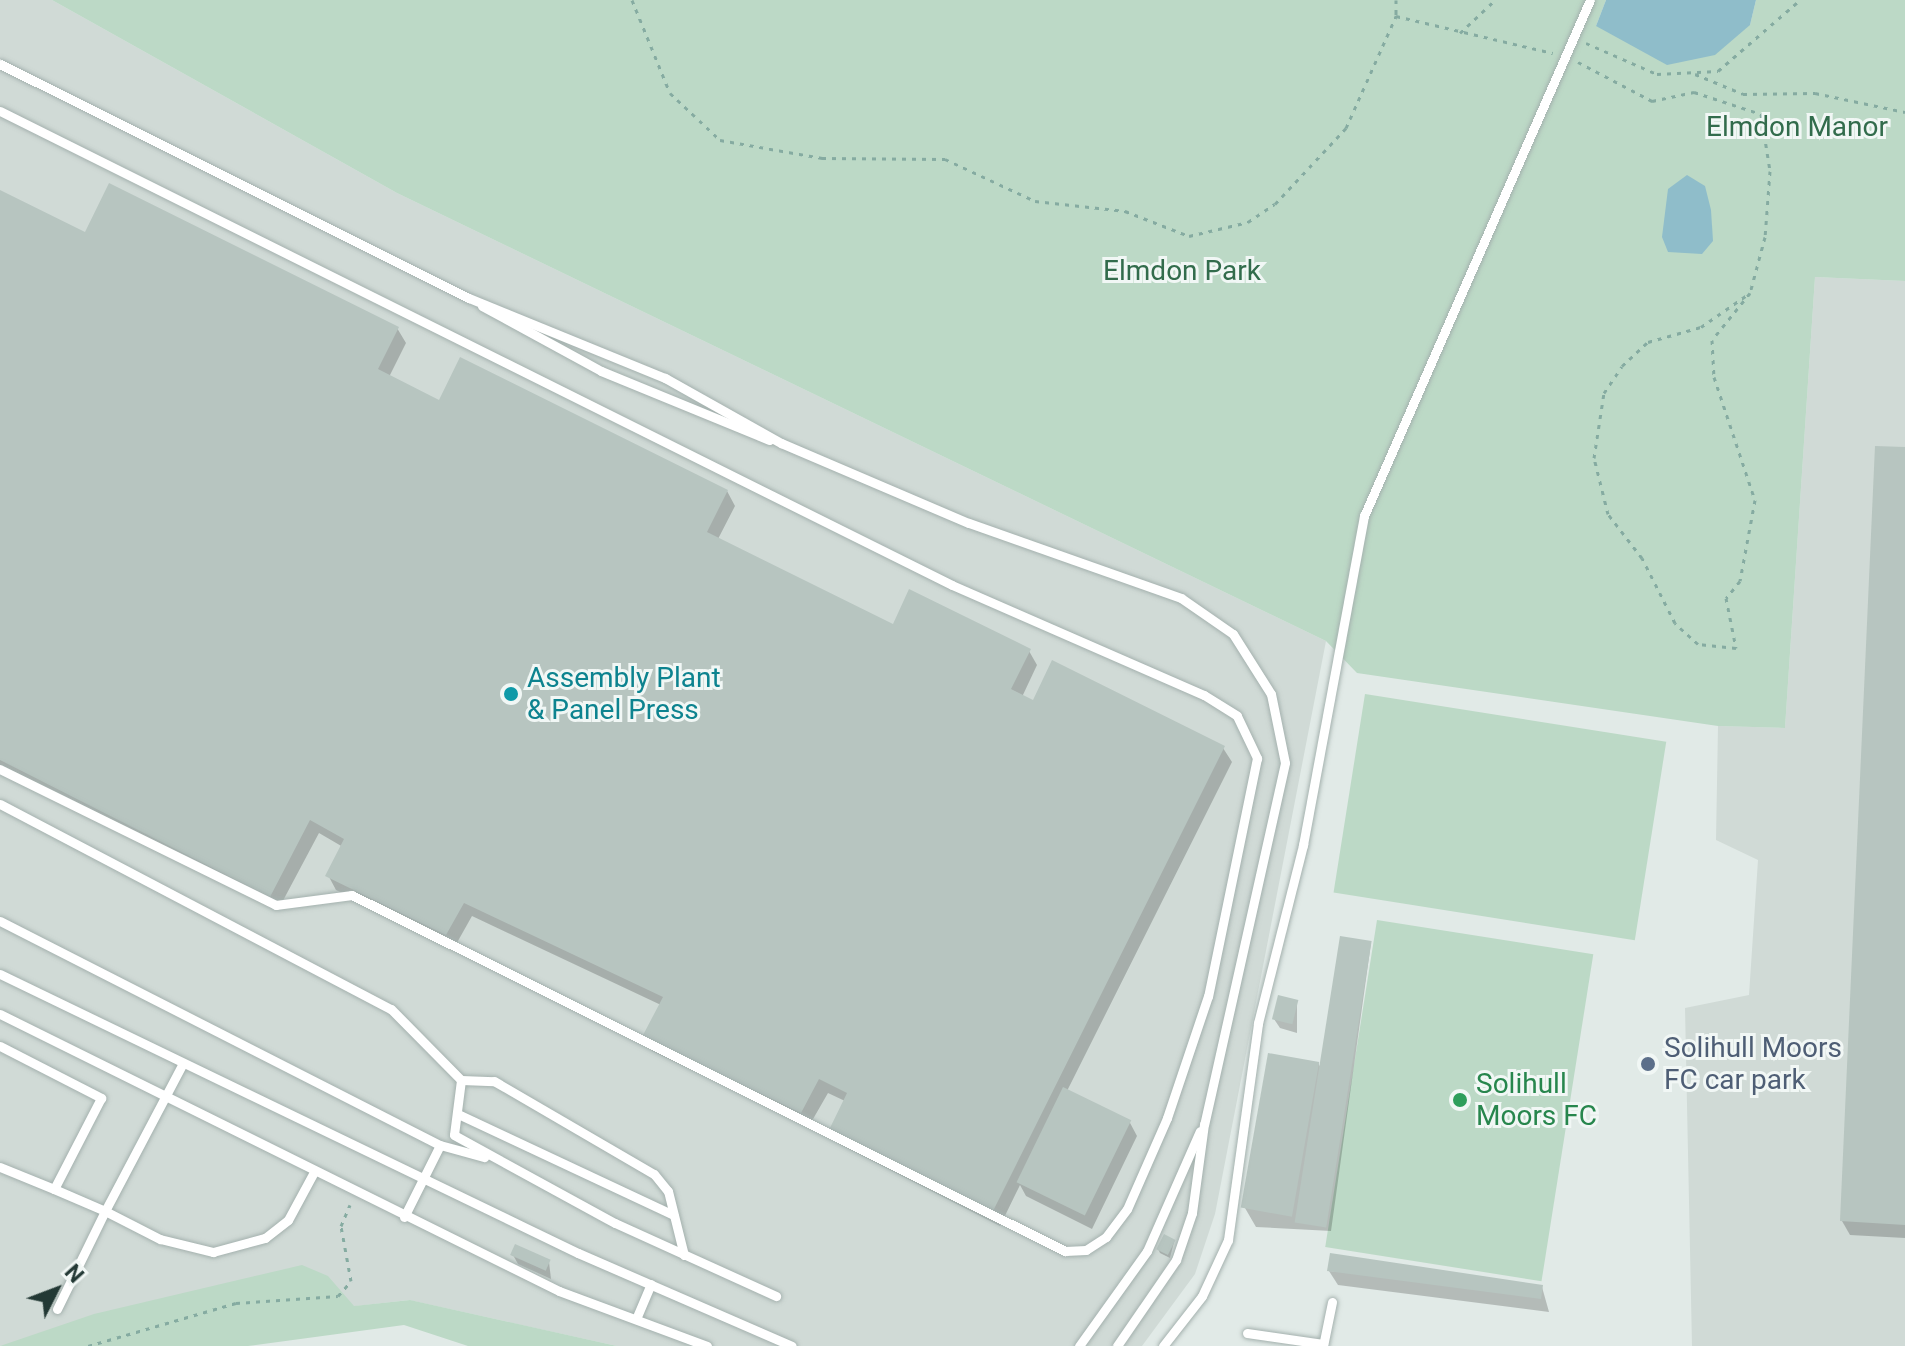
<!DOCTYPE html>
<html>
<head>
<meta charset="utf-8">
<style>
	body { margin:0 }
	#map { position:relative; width:1905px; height:1346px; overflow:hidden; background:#e1eae7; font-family:Roboto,sans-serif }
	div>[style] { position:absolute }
	.built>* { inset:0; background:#d0dad6 }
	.green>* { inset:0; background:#bcd9c6; transform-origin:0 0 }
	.water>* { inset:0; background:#8fbdca }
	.shadow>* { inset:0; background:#0003 }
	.building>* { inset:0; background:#b7c5c0; transform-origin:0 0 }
	.path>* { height:3px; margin-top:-1.5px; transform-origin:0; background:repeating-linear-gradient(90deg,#85aba1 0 4px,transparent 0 10px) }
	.roads { filter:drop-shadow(0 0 2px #a4b1ae) drop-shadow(0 0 2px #a4b1ae) }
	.service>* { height:9px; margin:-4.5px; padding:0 4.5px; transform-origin:4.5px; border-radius:4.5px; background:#fff }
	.dots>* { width:22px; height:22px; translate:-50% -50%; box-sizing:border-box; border:4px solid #f1f7f5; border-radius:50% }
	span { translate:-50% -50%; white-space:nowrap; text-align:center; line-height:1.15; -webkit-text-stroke:6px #f1f7f5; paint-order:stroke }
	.park-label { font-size:28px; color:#326c4c }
	.culture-label { font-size:28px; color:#0d838f }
	.left { translate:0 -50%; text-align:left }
	.service-label { font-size:28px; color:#4e5e75 }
	.leisure-label { font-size:28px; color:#27864d }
	.north { position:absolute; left:16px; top:1250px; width:80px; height:80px; -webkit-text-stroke:6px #f1f7f5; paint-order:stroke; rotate:48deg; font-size:22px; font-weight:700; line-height:32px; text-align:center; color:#233935 }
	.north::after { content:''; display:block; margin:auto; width:28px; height:36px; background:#233935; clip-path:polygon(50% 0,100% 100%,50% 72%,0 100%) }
</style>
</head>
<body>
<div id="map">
	<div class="built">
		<div style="clip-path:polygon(0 0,52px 0,397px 193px,1326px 641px,1215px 1214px,1195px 1274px,1142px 1346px,617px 1346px,409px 1300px,0 1346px)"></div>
		<div style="clip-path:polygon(1815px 277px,1905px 281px,1905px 1346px,1692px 1346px,1685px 1008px,1749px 995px,1758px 860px,1716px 840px,1718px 726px,1785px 728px)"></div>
	</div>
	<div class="green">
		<div style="clip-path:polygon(52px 0,1606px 0,1596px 26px,1750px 25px,1756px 0,1905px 0,1905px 281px,1815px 277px,1785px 728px,1718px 726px,1357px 673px,1326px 641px,397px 193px)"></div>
		<div style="left:1365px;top:694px;width:305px;height:201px;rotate:9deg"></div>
		<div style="left:1377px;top:920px;width:219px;height:331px;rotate:9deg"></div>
		<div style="clip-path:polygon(302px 1265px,328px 1276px,354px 1306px,410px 1300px,617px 1346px,468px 1346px,404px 1325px,248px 1346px,0 1346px,94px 1314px)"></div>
	</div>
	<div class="water">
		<div style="clip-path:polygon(1606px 0,1756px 0,1750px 25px,1715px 55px,1667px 65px,1596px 26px)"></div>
		<div style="clip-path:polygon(1687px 175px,1705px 186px,1711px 210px,1713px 241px,1702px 254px,1668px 252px,1662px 237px,1668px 189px)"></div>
	</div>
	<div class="shadow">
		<div style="clip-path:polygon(0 192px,86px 235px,397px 328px,406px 343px,389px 377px,440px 403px,727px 491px,735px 506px,718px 539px,893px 626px,1029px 651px,1037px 665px,1022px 697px,1033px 702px,1223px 748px,1232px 762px,1067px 1091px,1129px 1121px,1137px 1136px,1092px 1229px,1026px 1196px,1020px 1185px,1000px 1226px,839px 1144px,831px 1130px,845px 1101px,828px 1093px,809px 1126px,652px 1051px,644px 1037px,661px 1005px,472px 916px,454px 948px,336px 890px,328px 875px,343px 847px,319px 833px,278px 910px,0 768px)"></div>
		<div style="clip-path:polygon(1905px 449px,1905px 1238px,1850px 1235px,1842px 1221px)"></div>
		<div style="clip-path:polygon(1371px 943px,1331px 1231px,1256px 1227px,1245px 1208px,1318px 1063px,1322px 1070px)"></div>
		<div style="clip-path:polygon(1297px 1002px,1297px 1033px,1280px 1028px,1274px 1019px)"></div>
		<div style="clip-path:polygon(1174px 1242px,1170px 1258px,1160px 1253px,1158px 1249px)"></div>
		<div style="clip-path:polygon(513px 1255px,549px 1262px,551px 1279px,518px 1264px)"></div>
		<div style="clip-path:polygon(1329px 1271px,1542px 1287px,1549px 1312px,1338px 1285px)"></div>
	</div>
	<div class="building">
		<div style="clip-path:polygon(109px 183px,399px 327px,378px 369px,439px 400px,460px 357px,728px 490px,707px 532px,893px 624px,909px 589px,1031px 649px,1011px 689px,1033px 700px,1052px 660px,1225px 746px,992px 1213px,829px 1130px,847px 1093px,819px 1079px,801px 1113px,642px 1037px,663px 997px,464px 903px,446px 935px,325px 876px,344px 839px,310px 820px,270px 897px,0 760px,0 190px,85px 232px)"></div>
		<div style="clip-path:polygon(1875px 446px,1905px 447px,1905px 1225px,1840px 1221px)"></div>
		<div style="left:1340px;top:936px;width:32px;height:290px;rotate:9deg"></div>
		<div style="left:1278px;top:995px;width:21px;height:25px;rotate:14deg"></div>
		<div style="left:1268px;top:1053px;width:52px;height:157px;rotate:10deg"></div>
		<div style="left:1063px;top:1087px;width:76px;height:106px;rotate:26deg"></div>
		<div style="left:1164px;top:1234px;width:13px;height:17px;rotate:27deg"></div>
		<div style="left:515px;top:1244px;width:39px;height:12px;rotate:24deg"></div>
		<div style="clip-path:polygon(1330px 1253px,1543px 1285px,1541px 1299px,1327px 1271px)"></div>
	</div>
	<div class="path">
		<div style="left:632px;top:0;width:100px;rotate:67.8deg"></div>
		<div style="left:670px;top:93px;width:69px;rotate:43.2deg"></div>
		<div style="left:720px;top:140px;width:104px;rotate:10deg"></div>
		<div style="left:822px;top:158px;width:123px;rotate:0.5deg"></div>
		<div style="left:945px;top:159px;width:99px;rotate:25deg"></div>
		<div style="left:1035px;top:201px;width:91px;rotate:6.3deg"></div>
		<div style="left:1125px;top:211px;width:69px;rotate:21.3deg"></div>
		<div style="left:1189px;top:236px;width:61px;rotate:-13.3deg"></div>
		<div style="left:1248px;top:222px;width:32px;rotate:-34deg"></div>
		<div style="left:1275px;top:204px;width:104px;rotate:-46.9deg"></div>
		<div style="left:1346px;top:128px;width:123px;rotate:-65.9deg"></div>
		<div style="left:1396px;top:0;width:16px;rotate:90deg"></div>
		<div style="left:1396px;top:16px;width:161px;rotate:13.3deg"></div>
		<div style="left:1460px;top:33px;width:48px;rotate:-43.3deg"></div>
		<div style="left:1586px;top:43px;width:77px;rotate:23.6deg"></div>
		<div style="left:1657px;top:74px;width:61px;rotate:-2.8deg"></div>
		<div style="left:1718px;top:71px;width:108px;rotate:-40.9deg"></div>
		<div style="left:1578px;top:62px;width:84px;rotate:27.8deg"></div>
		<div style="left:1652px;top:101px;width:43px;rotate:-12.1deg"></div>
		<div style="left:1694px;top:92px;width:71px;rotate:18.2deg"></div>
		<div style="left:1761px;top:114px;width:58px;rotate:81deg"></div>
		<div style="left:1770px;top:171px;width:66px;rotate:94.3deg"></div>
		<div style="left:1765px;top:237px;width:58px;rotate:105deg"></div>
		<div style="left:1750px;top:293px;width:60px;rotate:129deg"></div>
		<div style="left:1712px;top:340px;width:37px;rotate:87deg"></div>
		<div style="left:1714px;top:377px;width:130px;rotate:71.6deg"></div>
		<div style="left:1755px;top:500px;width:82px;rotate:100.5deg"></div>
		<div style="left:1740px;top:581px;width:22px;rotate:129deg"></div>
		<div style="left:1726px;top:598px;width:51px;rotate:78.7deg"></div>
		<div style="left:1736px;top:648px;width:38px;rotate:-174deg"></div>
		<div style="left:1698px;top:644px;width:31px;rotate:-138deg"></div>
		<div style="left:1675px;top:623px;width:73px;rotate:-116.9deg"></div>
		<div style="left:1642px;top:558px;width:56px;rotate:-127.7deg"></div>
		<div style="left:1608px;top:514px;width:58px;rotate:-104deg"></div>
		<div style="left:1594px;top:458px;width:66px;rotate:-81.3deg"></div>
		<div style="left:1604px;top:393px;width:32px;rotate:-56deg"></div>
		<div style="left:1622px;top:366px;width:35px;rotate:-43deg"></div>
		<div style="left:1648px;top:342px;width:55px;rotate:-15.8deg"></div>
		<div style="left:1701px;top:327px;width:60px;rotate:-34.8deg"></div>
		<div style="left:1695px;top:74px;width:52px;rotate:22.6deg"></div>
		<div style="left:1743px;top:94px;width:72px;rotate:-0.8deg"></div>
		<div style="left:1815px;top:93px;width:92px;rotate:11.9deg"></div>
		<div style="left:88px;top:1346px;width:154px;rotate:-16.2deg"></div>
		<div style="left:236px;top:1303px;width:102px;rotate:-3.9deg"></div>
		<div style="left:338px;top:1296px;width:20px;rotate:-49deg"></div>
		<div style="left:351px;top:1281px;width:56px;rotate:-100.3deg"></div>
		<div style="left:341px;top:1226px;width:23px;rotate:-67deg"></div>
	</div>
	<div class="roads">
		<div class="service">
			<div style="left:0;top:64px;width:524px;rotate:26.52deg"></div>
			<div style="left:469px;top:298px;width:212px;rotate:22.2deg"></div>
			<div style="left:665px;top:378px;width:133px;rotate:29.3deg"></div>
			<div style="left:781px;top:443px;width:204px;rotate:23.1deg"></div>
			<div style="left:969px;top:523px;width:225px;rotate:19.5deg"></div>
			<div style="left:1181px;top:598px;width:63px;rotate:34.7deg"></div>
			<div style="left:1233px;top:634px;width:71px;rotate:57.7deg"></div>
			<div style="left:1271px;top:694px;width:70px;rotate:78.5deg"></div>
			<div style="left:1285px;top:763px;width:370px;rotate:102.6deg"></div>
			<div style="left:1204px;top:1124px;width:90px;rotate:97.7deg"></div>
			<div style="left:1192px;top:1213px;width:50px;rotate:108.8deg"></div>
			<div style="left:1176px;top:1260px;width:104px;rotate:124.5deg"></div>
			<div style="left:0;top:111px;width:1063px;rotate:26.47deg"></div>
			<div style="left:952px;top:585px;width:275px;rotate:23.6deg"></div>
			<div style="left:1204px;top:695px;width:39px;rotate:32deg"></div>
			<div style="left:1237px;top:716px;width:47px;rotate:64.5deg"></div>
			<div style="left:1257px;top:758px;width:243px;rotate:101.6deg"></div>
			<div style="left:1208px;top:996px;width:129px;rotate:108.6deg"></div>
			<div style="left:1167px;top:1118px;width:99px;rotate:113.7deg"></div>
			<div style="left:1127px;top:1209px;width:35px;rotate:127deg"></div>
			<div style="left:1106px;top:1237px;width:24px;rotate:147deg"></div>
			<div style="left:1086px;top:1250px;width:21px;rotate:177deg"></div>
			<div style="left:1065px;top:1251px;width:797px;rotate:-153.47deg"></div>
			<div style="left:352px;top:895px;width:77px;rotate:172.5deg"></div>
			<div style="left:276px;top:905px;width:308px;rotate:-153.8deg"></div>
			<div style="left:482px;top:306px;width:136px;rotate:28.6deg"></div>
			<div style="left:601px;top:371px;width:182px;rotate:22.3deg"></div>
			<div style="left:0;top:804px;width:441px;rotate:27.7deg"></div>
			<div style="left:391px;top:1009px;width:100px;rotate:45.4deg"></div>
			<div style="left:461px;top:1080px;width:55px;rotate:97.3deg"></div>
			<div style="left:454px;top:1135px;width:183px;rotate:28.7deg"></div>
			<div style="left:615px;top:1223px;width:177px;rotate:24.4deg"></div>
			<div style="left:0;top:921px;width:494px;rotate:27deg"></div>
			<div style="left:440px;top:1145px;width:46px;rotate:15.3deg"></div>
			<div style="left:0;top:974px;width:642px;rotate:25.77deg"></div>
			<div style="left:578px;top:1253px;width:233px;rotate:23.5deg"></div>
			<div style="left:0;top:1014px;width:624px;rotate:26.36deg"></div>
			<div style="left:559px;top:1291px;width:158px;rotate:20.4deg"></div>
			<div style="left:0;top:1046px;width:114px;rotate:27.2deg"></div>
			<div style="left:101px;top:1098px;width:102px;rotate:117.3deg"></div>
			<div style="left:54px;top:1189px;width:58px;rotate:-157.8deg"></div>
			<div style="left:461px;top:1080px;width:33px;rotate:2deg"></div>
			<div style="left:494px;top:1081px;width:185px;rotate:30.2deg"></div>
			<div style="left:654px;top:1174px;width:22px;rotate:51deg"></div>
			<div style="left:668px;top:1191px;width:66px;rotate:76deg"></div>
			<div style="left:458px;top:1114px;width:238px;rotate:25.1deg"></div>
			<div style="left:54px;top:1189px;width:56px;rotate:23.3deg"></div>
			<div style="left:105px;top:1211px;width:167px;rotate:-62.2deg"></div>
			<div style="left:404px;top:1217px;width:80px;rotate:-63.4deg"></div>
			<div style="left:57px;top:1309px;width:109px;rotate:-63.9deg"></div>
			<div style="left:105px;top:1211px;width:62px;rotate:27deg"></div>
			<div style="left:160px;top:1239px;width:55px;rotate:13.8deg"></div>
			<div style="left:213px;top:1252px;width:54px;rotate:-15.1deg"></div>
			<div style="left:265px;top:1238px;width:29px;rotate:-38deg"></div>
			<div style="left:288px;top:1220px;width:55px;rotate:-61.6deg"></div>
			<div style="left:636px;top:1319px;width:38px;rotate:-67deg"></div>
			<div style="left:1247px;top:1333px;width:77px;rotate:8.2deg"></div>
			<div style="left:1079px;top:1346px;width:117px;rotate:-54.4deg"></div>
			<div style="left:1147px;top:1251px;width:131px;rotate:-66.2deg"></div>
			<div style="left:1163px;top:1346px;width:63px;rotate:-52deg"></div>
			<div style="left:1202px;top:1296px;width:62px;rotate:-65.1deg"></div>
			<div style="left:1228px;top:1240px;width:219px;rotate:-82.1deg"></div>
			<div style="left:1258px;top:1023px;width:184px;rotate:-75.8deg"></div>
			<div style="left:1303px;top:845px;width:335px;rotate:-79.5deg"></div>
			<div style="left:1364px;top:516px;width:563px;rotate:-66.35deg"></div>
			<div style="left:1323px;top:1346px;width:45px;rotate:-78.4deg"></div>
		</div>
	</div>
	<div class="dots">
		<div style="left:511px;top:694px;background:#0f9aa8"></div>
		<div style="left:1648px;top:1064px;background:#5c6f8a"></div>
		<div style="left:1460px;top:1100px;background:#2e9e5b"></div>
	</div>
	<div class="park-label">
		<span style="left:1797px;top:127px">Elmdon Manor</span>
		<span style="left:1182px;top:271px">Elmdon Park</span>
	</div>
	<div class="culture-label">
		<span class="left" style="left:527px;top:694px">Assembly Plant<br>&amp; Panel Press</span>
	</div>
	<div class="service-label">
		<span class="left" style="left:1664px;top:1064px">Solihull Moors<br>FC car park</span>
	</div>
	<div class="leisure-label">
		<span class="left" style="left:1476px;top:1100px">Solihull<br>Moors FC</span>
	</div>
	<div class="north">N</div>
</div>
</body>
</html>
